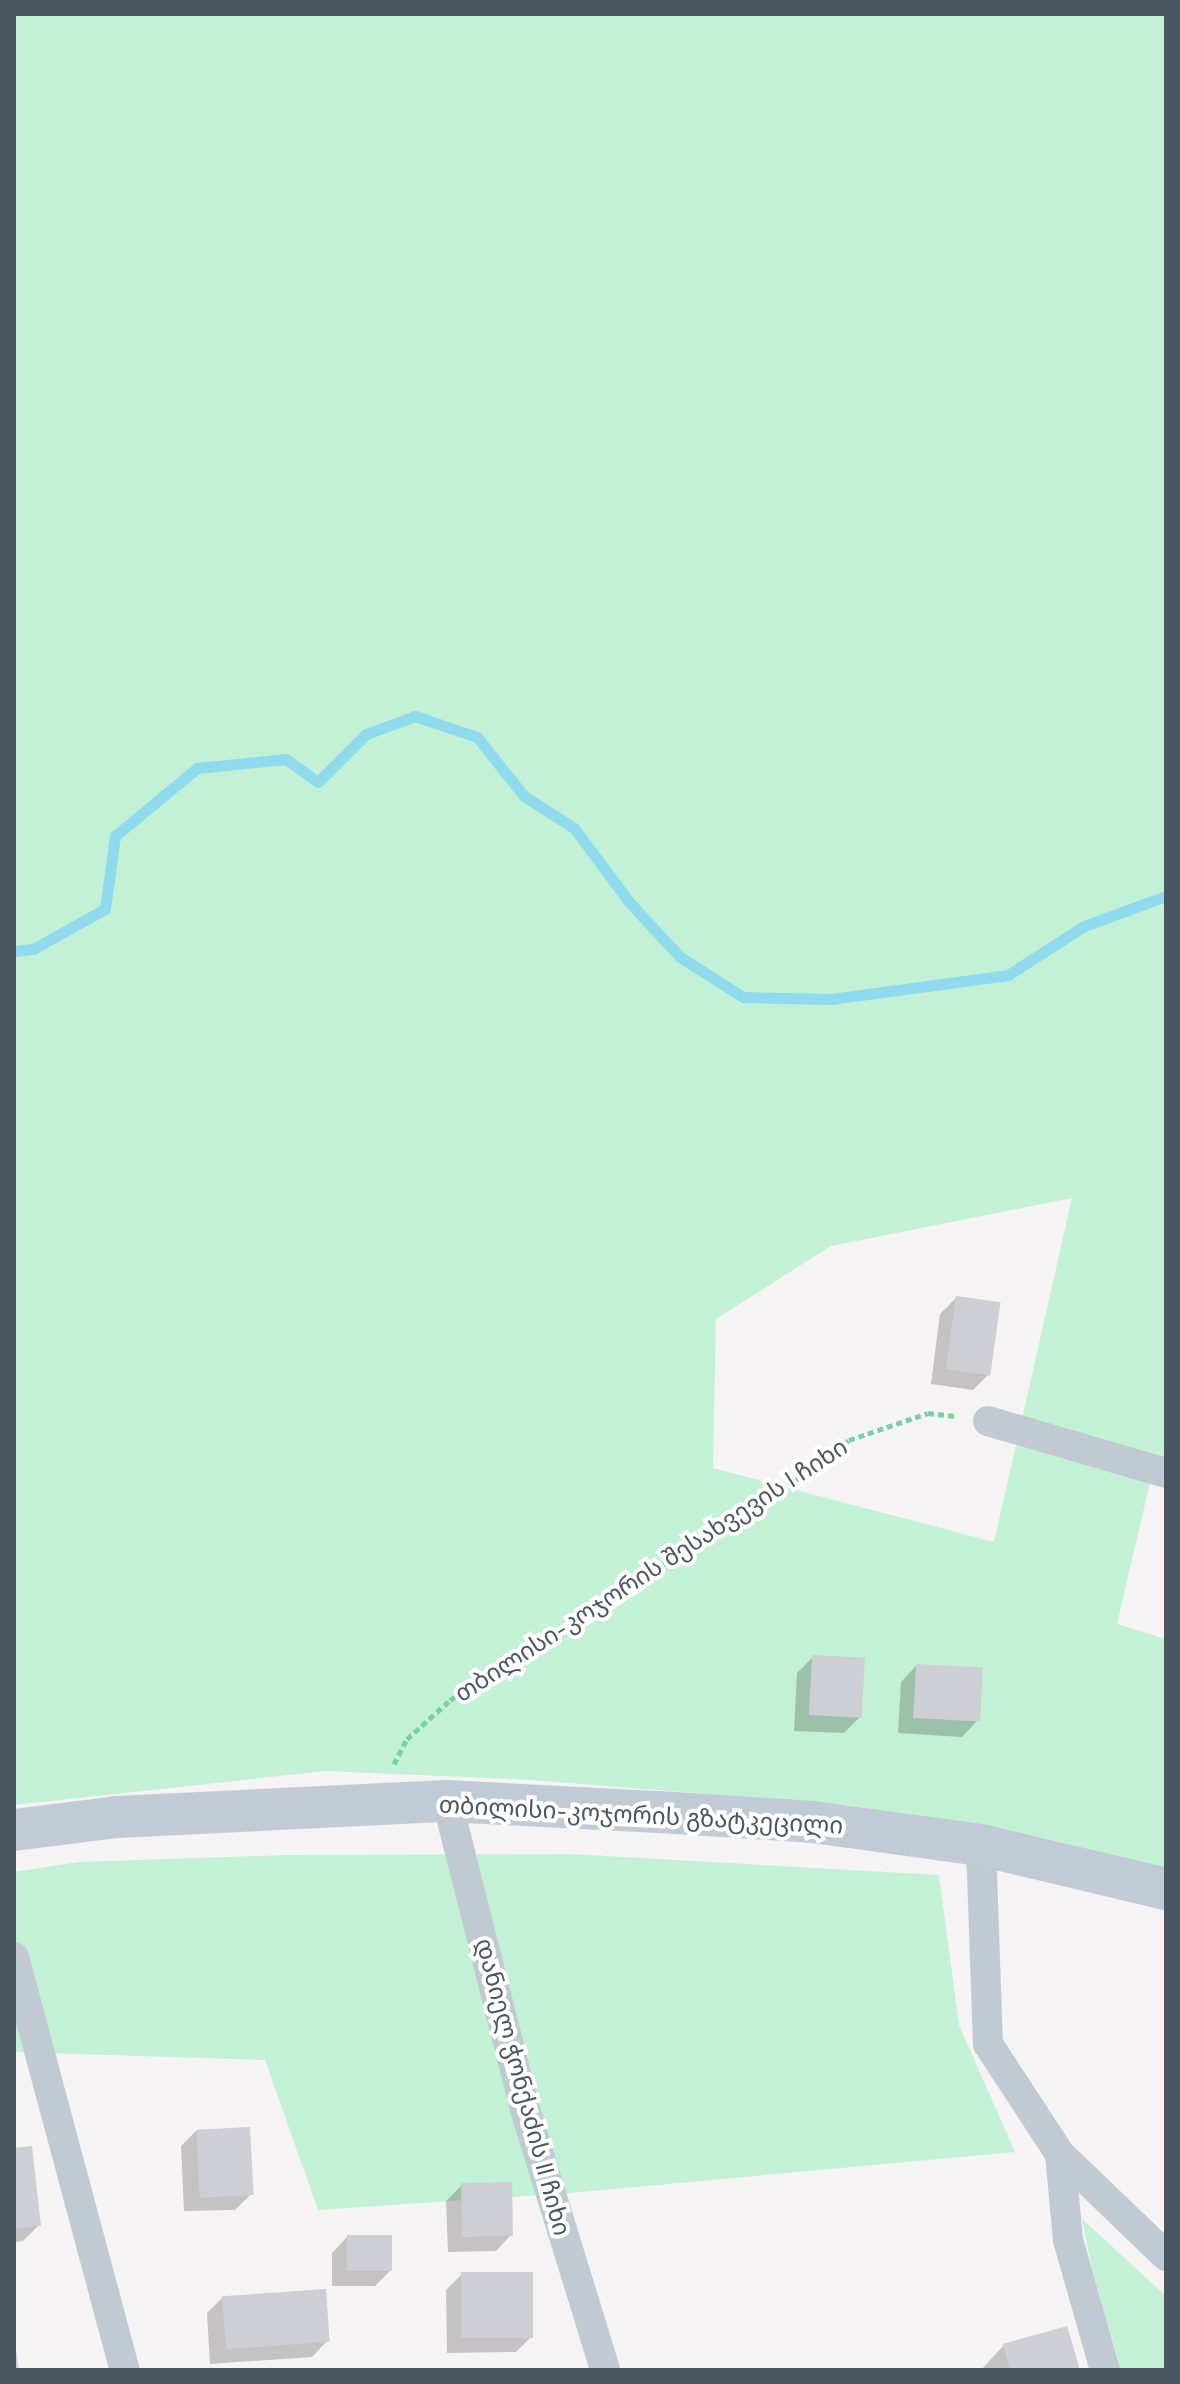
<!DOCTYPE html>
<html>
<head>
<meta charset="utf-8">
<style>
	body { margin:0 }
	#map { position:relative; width:1180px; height:2384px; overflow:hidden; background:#f5f3f3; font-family:"Space Grotesk","Noto Sans Georgian",sans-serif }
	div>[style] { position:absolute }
	.green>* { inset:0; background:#c3f1d5 }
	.shadow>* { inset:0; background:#0003 }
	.stream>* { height:11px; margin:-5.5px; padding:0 5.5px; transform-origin:5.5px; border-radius:5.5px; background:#90daee }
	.building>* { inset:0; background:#cdcfd5; transform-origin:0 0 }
	.path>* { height:5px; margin-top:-2.5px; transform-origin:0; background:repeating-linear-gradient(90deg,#7ad0a6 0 6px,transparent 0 10px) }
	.minor>* { height:30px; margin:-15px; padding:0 15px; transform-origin:15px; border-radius:15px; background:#c1cad2 }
	.secondary>* { height:42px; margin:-21px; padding:0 21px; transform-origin:21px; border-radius:21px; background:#c1cbd6 }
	span { translate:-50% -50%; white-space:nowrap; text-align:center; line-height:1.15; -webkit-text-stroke:8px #fff; paint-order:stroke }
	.street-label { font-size:24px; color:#4a5661 }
	.frame { position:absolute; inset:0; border:16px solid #4a5661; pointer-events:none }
</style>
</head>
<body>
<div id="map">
	<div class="green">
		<div style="clip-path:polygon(evenodd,14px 14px,1166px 14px,1166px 1462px,1155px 1461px,1117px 1624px,1166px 1639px,1166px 1870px,1049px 1839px,848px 1805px,531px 1780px,326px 1771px,14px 1805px,14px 14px,1072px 1198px,994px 1542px,713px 1468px,716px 1319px,831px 1246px,1072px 1198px)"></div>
		<div style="clip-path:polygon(570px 1854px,939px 1875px,959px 2025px,1015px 2152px,570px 2193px,318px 2210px,265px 2060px,14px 2052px,14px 1872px,79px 1862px,288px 1855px)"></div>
		<div style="clip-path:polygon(1082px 2219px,1166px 2296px,1166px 2370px,1121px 2370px,1091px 2265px)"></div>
	</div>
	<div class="shadow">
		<div style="clip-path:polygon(956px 1298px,989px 1374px,973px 1390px,931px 1384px,940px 1314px)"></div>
		<div style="clip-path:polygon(813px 1657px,860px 1717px,844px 1733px,794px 1731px,797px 1673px)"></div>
		<div style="clip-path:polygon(916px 1666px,977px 1721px,962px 1737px,898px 1733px,901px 1682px)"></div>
		<div style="clip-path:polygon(197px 2130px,251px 2194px,235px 2210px,184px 2211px,181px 2146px)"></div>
		<div style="clip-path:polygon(14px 2150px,39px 2225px,23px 2241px,14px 2242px)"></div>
		<div style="clip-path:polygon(462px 2185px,511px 2235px,496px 2251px,448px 2252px,446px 2201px)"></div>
		<div style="clip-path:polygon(347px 2237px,391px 2270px,375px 2286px,332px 2286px,332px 2253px)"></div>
		<div style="clip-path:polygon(462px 2274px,532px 2336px,516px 2352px,447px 2353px,446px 2290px)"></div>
		<div style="clip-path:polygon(223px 2297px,327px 2341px,312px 2357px,210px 2364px,207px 2313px)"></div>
		<div style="clip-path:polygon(1004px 2345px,1078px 2370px,981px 2370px)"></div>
	</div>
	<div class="stream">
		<div style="left:14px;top:951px;width:19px;rotate:-6deg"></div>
		<div style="left:33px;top:949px;width:82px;rotate:-29.1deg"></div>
		<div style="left:105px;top:909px;width:74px;rotate:-82.2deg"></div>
		<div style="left:115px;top:836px;width:107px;rotate:-39.7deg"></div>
		<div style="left:197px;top:768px;width:89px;rotate:-5.8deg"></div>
		<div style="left:286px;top:759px;width:39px;rotate:36deg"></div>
		<div style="left:318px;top:782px;width:68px;rotate:-45deg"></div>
		<div style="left:366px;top:734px;width:52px;rotate:-20.2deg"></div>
		<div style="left:415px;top:716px;width:65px;rotate:18.7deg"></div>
		<div style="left:477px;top:737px;width:75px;rotate:51.5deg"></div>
		<div style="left:524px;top:796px;width:59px;rotate:32.6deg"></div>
		<div style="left:574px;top:828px;width:94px;rotate:53.3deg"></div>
		<div style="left:630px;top:903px;width:74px;rotate:47.2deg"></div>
		<div style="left:680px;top:957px;width:75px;rotate:32.4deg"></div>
		<div style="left:743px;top:997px;width:88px;rotate:1.3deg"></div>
		<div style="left:831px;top:999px;width:179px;rotate:-7.7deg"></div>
		<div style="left:1008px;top:975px;width:90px;rotate:-32.8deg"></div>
		<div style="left:1084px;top:926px;width:87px;rotate:-20.1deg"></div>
	</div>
	<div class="building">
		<div style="left:956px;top:1296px;width:45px;height:74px;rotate:8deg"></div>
		<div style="left:812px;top:1655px;width:53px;height:60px;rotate:3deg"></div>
		<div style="left:916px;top:1664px;width:67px;height:54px;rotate:3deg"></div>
		<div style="left:250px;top:2127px;width:68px;height:54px;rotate:87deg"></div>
		<div style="clip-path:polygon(32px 2146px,41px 2226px,14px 2229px,14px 2148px)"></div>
		<div style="left:512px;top:2182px;width:54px;height:51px;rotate:89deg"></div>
		<div style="left:347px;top:2235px;width:45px;height:36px"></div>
		<div style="left:461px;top:2272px;width:72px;height:66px"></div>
		<div style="left:326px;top:2289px;width:53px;height:104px;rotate:86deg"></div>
		<div style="clip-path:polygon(1067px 2326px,1080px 2370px,1010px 2370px,1003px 2344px)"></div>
		<div style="clip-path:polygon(14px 2349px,16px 2349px,19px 2370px,14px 2370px)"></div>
	</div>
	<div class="path">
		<div style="left:394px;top:1764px;width:28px;rotate:-63deg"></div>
		<div style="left:407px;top:1739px;width:58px;rotate:-42.2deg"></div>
		<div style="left:450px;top:1700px;width:440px;rotate:-32.5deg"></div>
		<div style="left:821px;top:1464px;width:37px;rotate:-41deg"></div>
		<div style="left:849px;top:1440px;width:83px;rotate:-18.9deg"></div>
		<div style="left:928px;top:1413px;width:28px;rotate:6deg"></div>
	</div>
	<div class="minor">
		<div style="left:988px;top:1421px;width:185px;rotate:16.3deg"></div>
		<div style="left:447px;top:1801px;width:315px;rotate:75.8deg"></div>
		<div style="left:524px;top:2106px;width:276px;rotate:72.9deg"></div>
		<div style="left:981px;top:1845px;width:199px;rotate:88deg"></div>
		<div style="left:988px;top:2044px;width:131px;rotate:56.8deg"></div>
		<div style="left:1060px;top:2154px;width:86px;rotate:84.7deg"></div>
		<div style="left:1068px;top:2240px;width:135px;rotate:74.1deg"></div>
		<div style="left:14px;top:1957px;width:428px;rotate:75deg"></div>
		<div style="left:1060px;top:2154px;width:147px;rotate:43.9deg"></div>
	</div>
	<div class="secondary">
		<div style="left:14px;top:1830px;width:104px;rotate:-7.2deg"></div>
		<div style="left:117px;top:1817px;width:330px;rotate:-2.8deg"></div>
		<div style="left:447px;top:1801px;width:213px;rotate:3deg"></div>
		<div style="left:660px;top:1812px;width:153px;rotate:3.7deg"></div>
		<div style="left:813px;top:1822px;width:170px;rotate:7.8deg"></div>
		<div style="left:981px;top:1845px;width:190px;rotate:13.4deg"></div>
	</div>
	<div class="street-label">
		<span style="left:651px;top:1570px;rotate:-33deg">თბილისი-კოჯორის შესახვევის I ჩიხი</span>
		<span style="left:641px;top:1815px;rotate:3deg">თბილისი-კოჯორის გზატკეცილი</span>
		<span style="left:523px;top:2087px;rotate:75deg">დანიელ ჭონქაძის II ჩიხი</span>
	</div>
	<div class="frame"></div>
</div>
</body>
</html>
